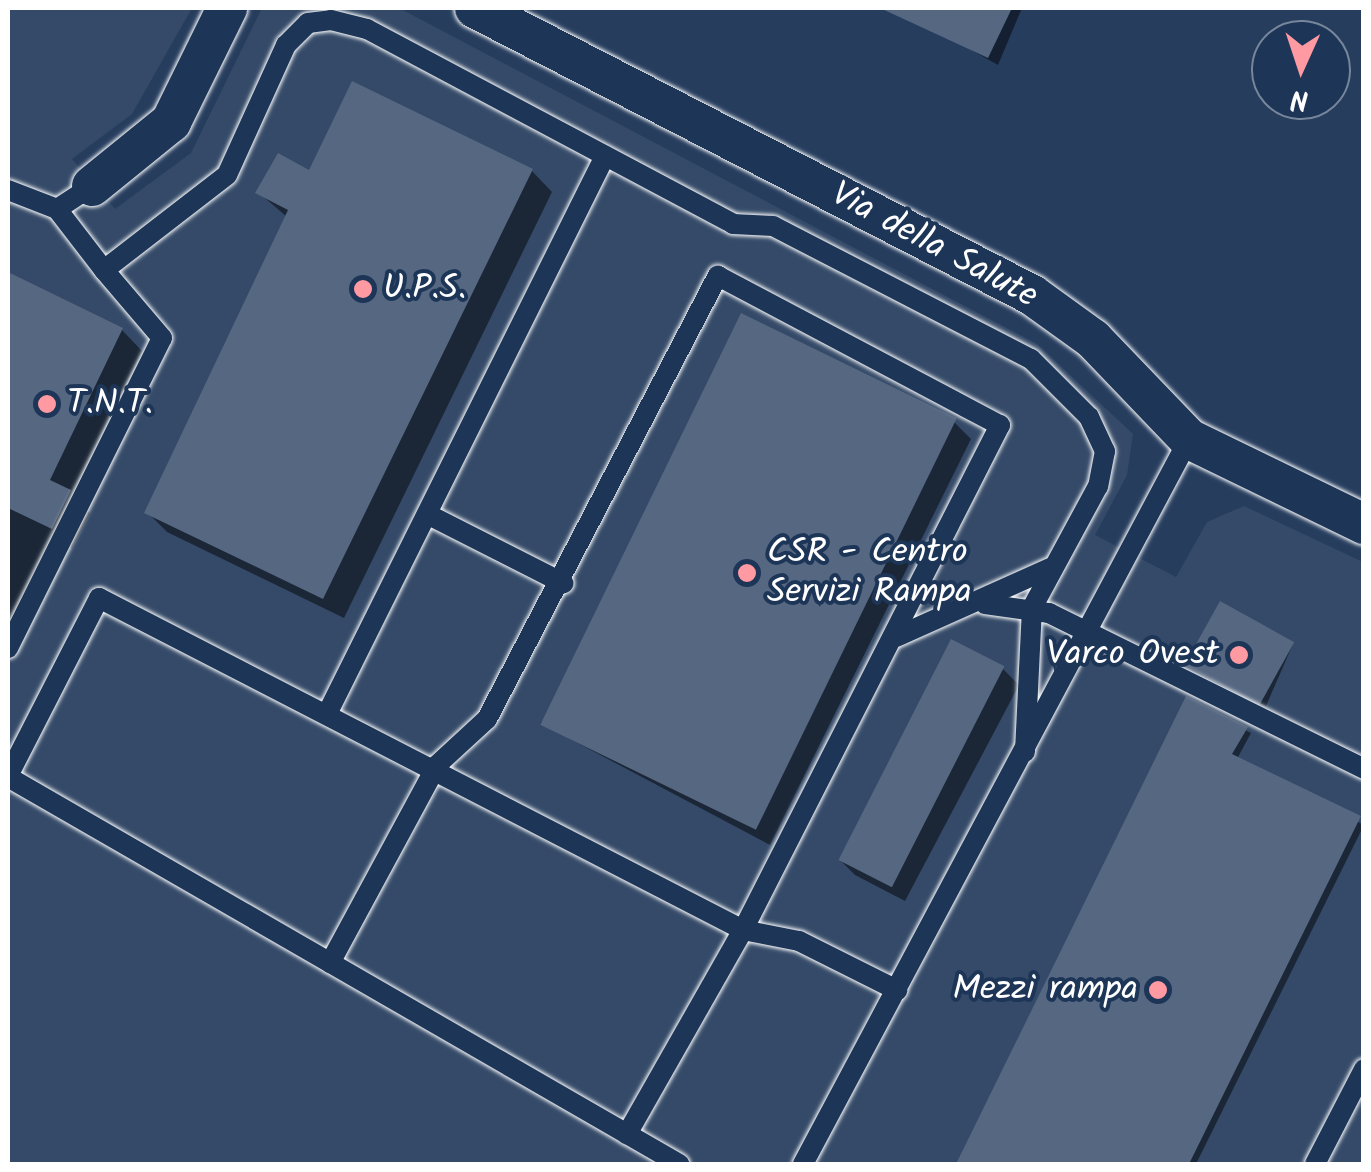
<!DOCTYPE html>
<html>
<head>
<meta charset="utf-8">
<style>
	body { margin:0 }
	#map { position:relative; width:1371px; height:1172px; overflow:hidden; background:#263d5e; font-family:Kalam,sans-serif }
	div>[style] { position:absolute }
	.built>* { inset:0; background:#344a68 }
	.shadow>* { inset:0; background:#0007 }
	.building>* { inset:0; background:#556781; transform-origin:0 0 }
	.roads { filter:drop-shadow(0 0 2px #fff) drop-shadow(0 0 2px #fff) }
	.service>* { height:20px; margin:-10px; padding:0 10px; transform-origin:10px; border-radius:10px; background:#1d3557 }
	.minor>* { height:40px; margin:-20px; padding:0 20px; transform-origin:20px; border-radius:20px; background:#1d3557 }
	.dots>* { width:28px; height:28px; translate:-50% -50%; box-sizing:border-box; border:5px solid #1d3557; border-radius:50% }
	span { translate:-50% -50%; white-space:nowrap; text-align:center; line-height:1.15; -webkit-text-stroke:8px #1d3557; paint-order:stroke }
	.street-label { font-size:35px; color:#fff }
	.poi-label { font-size:35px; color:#fff }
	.left { translate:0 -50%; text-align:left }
	.right { translate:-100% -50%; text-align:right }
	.frame { position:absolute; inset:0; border:10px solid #fff; pointer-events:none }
	.north { position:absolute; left:1251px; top:20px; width:100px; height:100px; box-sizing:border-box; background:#1d3557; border:2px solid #77869a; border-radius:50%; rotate:183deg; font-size:28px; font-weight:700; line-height:40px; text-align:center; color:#fff }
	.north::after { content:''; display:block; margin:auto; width:35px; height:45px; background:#ff9aa2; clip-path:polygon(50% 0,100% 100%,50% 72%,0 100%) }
</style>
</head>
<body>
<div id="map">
	<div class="built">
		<div style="clip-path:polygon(8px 8px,192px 8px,132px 114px,72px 159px,115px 209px,191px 153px,262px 8px,399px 8px,1037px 344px,1133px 434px,1127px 475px,1095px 535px,1176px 577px,1207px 522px,1244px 506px,1363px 562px,1363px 1164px,8px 1164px)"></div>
	</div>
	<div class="shadow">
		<div style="clip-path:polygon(966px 8px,1022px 8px,998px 65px,950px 38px)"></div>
		<div style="clip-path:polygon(532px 171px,552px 192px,344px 618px,167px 532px,147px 512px,287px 217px,258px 192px,310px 173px)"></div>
		<div style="clip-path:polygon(8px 275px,122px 330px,142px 351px,72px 495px,90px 513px,72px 548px,51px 537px,8px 627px)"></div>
		<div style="clip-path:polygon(954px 422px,971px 439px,770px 845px,540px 723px)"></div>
		<div style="clip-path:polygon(1293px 644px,1266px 706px,1192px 669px)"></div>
		<div style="clip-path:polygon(1003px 669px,1019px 685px,905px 901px,855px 875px,839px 859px)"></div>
		<div style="clip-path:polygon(1187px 700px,1251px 733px,1237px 759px,1364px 825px,1196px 1164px,958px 1164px)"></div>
	</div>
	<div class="building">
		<div style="clip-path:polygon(880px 8px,1012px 8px,988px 58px)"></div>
		<div style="clip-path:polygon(352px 81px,533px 169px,323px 599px,144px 513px,288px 210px,255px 193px,278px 153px,309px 170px)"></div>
		<div style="clip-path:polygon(8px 272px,123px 328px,50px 480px,71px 490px,52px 529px,8px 508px)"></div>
		<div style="left:741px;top:313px;width:240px;height:458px;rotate:26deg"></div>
		<div style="left:1220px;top:601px;width:85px;height:73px;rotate:29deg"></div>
		<div style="left:951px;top:639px;width:60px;height:248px;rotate:27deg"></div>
		<div style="clip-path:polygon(1186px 696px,1248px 727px,1232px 754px,1361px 816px,1189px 1164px,956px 1164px)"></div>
	</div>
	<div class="roads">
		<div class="service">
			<div style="left:92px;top:186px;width:42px;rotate:146.7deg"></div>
			<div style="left:57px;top:209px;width:77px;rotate:52.4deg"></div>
			<div style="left:104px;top:270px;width:155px;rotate:-37.7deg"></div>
			<div style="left:227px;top:175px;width:143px;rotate:-65.6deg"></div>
			<div style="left:286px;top:45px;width:31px;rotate:-45deg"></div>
			<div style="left:308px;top:23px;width:23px;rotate:-7deg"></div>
			<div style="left:331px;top:20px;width:37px;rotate:14deg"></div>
			<div style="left:367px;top:29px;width:415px;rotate:28deg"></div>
			<div style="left:733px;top:224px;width:40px;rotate:2.9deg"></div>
			<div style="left:773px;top:226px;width:290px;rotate:27.3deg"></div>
			<div style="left:1031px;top:359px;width:82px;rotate:45deg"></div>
			<div style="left:1089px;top:417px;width:38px;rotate:65deg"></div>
			<div style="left:1105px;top:451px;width:36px;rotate:101deg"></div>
			<div style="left:1098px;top:486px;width:139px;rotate:118.4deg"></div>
			<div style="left:1032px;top:608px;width:144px;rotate:92.8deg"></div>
			<div style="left:8px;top:190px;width:53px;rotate:21.2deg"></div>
			<div style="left:427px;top:514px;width:153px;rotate:26.9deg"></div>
			<div style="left:985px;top:604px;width:65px;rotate:8deg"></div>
			<div style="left:1049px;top:613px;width:352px;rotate:26.3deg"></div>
			<div style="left:896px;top:637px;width:169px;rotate:-24.1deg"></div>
			<div style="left:8px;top:648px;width:346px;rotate:-63.6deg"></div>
			<div style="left:162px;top:338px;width:89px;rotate:-130.5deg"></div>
			<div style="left:329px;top:710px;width:619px;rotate:-63.52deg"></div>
			<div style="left:8px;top:776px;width:200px;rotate:-62.9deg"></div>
			<div style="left:99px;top:598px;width:725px;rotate:27.27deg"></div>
			<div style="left:743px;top:930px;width:57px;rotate:11.1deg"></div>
			<div style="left:799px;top:941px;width:110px;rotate:26.6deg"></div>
			<div style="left:8px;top:777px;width:775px;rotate:29.97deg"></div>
			<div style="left:330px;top:963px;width:225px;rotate:-61.6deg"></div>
			<div style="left:437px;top:765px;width:68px;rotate:-42.6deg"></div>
			<div style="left:487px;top:719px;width:500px;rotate:-62.5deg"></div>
			<div style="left:718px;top:276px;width:319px;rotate:27.9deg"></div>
			<div style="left:1000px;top:425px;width:567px;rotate:116.97deg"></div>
			<div style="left:743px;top:930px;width:235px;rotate:119.6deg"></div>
			<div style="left:803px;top:1164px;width:821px;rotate:-61.97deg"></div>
			<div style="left:1315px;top:1164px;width:107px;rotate:-62.7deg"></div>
		</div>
		<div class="minor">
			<div style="left:475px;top:8px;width:627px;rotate:27.26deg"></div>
			<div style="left:1032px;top:295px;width:75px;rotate:35.8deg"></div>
			<div style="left:1093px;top:339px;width:139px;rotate:46.2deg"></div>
			<div style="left:1189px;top:439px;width:195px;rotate:25.9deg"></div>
			<div style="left:92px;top:186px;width:102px;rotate:-39deg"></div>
			<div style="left:171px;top:122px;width:127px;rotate:-63.8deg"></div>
		</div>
	</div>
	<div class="dots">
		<div style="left:363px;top:289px;background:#ff9aa2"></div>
		<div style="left:47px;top:404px;background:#ff9aa2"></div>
		<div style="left:747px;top:573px;background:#ff9aa2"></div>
		<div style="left:1239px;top:655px;background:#ff9aa2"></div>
		<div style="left:1158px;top:990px;background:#ff9aa2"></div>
	</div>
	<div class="street-label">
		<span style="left:934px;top:246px;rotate:28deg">Via della Salute</span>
	</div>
	<div class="poi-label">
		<span class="left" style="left:383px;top:289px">U.P.S.</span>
		<span class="left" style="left:67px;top:404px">T.N.T.</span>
		<span class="left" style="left:767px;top:573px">CSR - Centro<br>Servizi Rampa</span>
		<span class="right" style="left:1219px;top:655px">Varco Ovest</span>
		<span class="right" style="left:1138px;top:990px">Mezzi rampa</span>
	</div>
	<div class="frame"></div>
	<div class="north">N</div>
</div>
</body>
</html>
